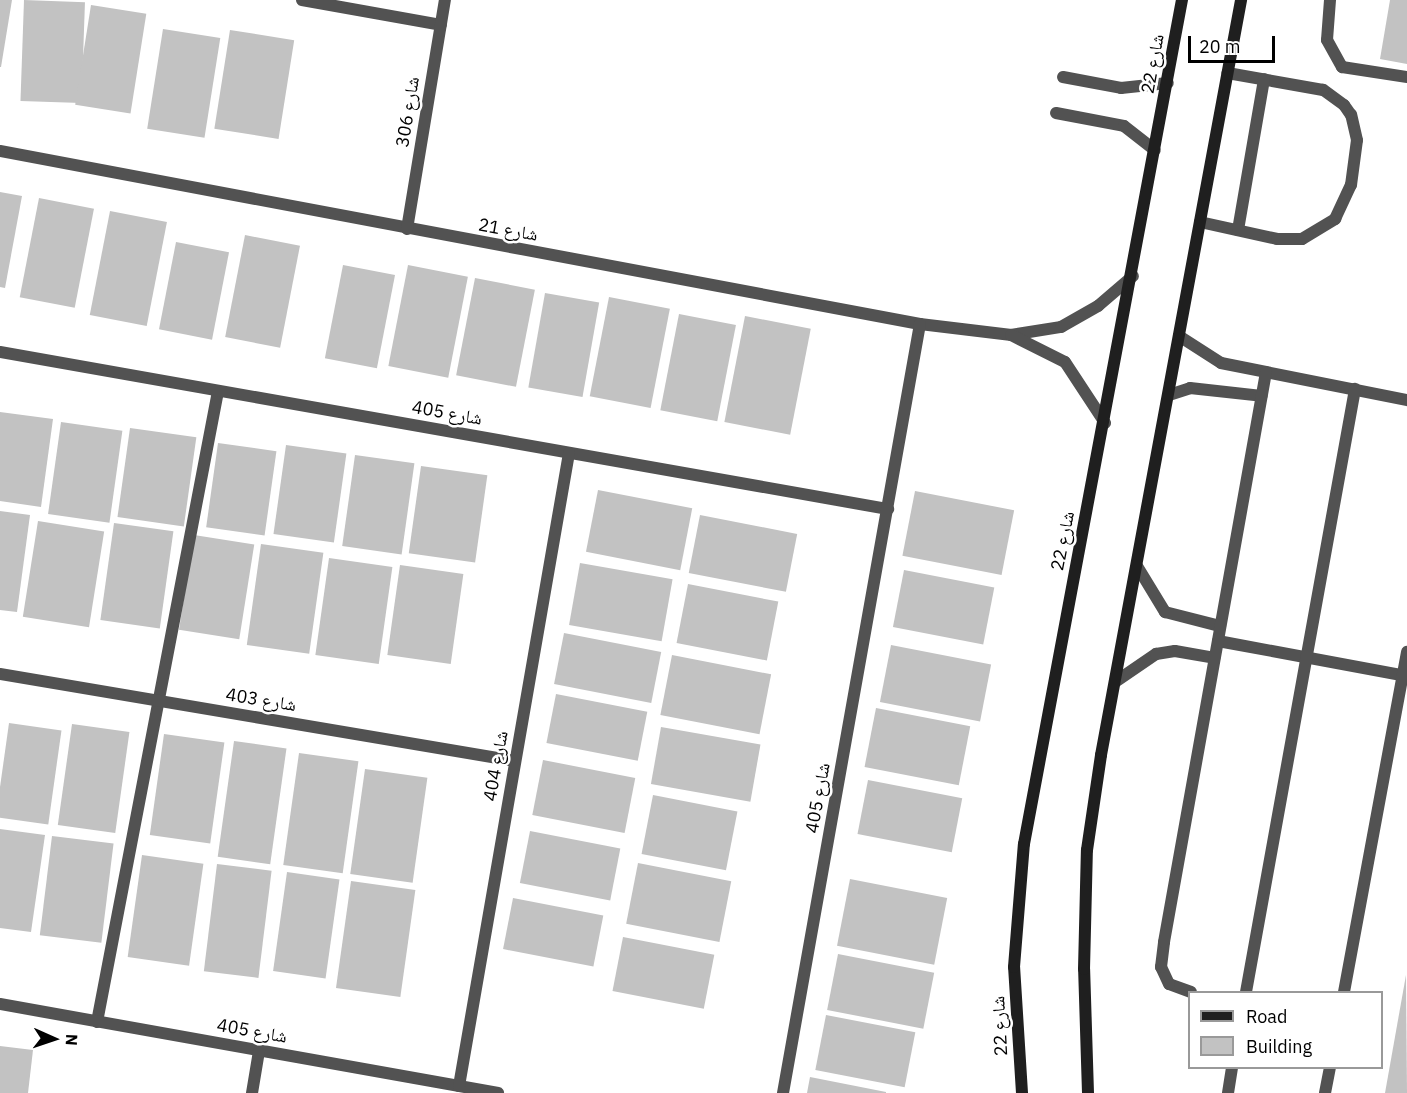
<!DOCTYPE html>
<html>
<head>
<meta charset="utf-8">
<style>
	body { margin:0 }
	#map { position:relative; width:1407px; height:1093px; overflow:hidden; background:#fff; font-family:"IBM Plex Sans","Noto Naskh Arabic",sans-serif }
	div>[style] { position:absolute }
	.building>* { inset:0; background:#c2c2c2; transform-origin:0 0 }
	.lane>* { height:12px; margin:-6px; padding:0 6px; transform-origin:6px; border-radius:6px; background:#525252 }
	.street>* { height:12px; margin:-6px; padding:0 6px; transform-origin:6px; border-radius:6px; background:#525252 }
	.secondary>* { height:12px; margin:-6px; padding:0 6px; transform-origin:6px; border-radius:6px; background:#1f1f1f }
	span { translate:-50% -50%; white-space:nowrap; text-align:center; line-height:1.15; -webkit-text-stroke:5px #fff; paint-order:stroke }
	.street-label { font-size:18px; color:#000 }
	.legend { position:absolute; left:1188px; top:991px; width:195px; height:78px; box-sizing:border-box; background:#fff; border:2px solid #999; margin:0; padding:8px 10px; list-style:none; font-size:18px; color:#000 }
	.legend li { display:flex; align-items:center; gap:12px; height:30px }
	.legend b { width:30px; border:2px solid #999 }
	.north { position:absolute; left:24px; top:1009px; width:60px; height:60px; -webkit-text-stroke:4px #fff; paint-order:stroke; rotate:93deg; font-size:16px; font-weight:700; line-height:24px; text-align:center; color:#000 }
	.north::after { content:''; display:block; margin:auto; width:21px; height:27px; background:#000; clip-path:polygon(50% 0,100% 100%,50% 72%,0 100%) }
	.scale { position:absolute; left:1188px; top:36px; width:87px; height:27px; box-sizing:border-box; border:3px solid #000; border-top:0; padding-left:8px; font-size:18px; line-height:21px; white-space:nowrap; color:#000; -webkit-text-stroke:4px #fff; paint-order:stroke }
</style>
</head>
<body>
<div id="map">
	<div class="building">
		<div style="clip-path:polygon(0 0,12px 0,1px 67px,0 67px)"></div>
		<div style="left:24px;top:0;width:61px;height:101px;rotate:2deg"></div>
		<div style="clip-path:polygon(1390px 0,1407px 0,1407px 64px,1380px 59px)"></div>
		<div style="left:91px;top:5px;width:56px;height:101px;rotate:9deg"></div>
		<div style="left:163px;top:29px;width:58px;height:101px;rotate:9deg"></div>
		<div style="left:230px;top:30px;width:65px;height:100px;rotate:9deg"></div>
		<div style="clip-path:polygon(0 192px,22px 196px,5px 288px,0 287px)"></div>
		<div style="left:39px;top:198px;width:56px;height:101px;rotate:11deg"></div>
		<div style="left:110px;top:211px;width:58px;height:106px;rotate:11deg"></div>
		<div style="left:245px;top:235px;width:56px;height:104px;rotate:11deg"></div>
		<div style="left:176px;top:242px;width:54px;height:89px;rotate:11deg"></div>
		<div style="left:343px;top:265px;width:53px;height:95px;rotate:11deg"></div>
		<div style="left:408px;top:265px;width:61px;height:103px;rotate:11deg"></div>
		<div style="left:475px;top:278px;width:61px;height:99px;rotate:11deg"></div>
		<div style="left:545px;top:293px;width:55px;height:96px;rotate:10deg"></div>
		<div style="left:609px;top:297px;width:62px;height:101px;rotate:11deg"></div>
		<div style="left:679px;top:314px;width:58px;height:98px;rotate:11deg"></div>
		<div style="left:745px;top:316px;width:67px;height:108px;rotate:11deg"></div>
		<div style="clip-path:polygon(0 412px,53px 419px,41px 507px,0 501px)"></div>
		<div style="left:61px;top:422px;width:62px;height:93px;rotate:8deg"></div>
		<div style="left:130px;top:428px;width:67px;height:90px;rotate:8deg"></div>
		<div style="left:218px;top:443px;width:59px;height:85px;rotate:8deg"></div>
		<div style="left:286px;top:445px;width:61px;height:90px;rotate:8deg"></div>
		<div style="left:355px;top:455px;width:60px;height:92px;rotate:8deg"></div>
		<div style="left:421px;top:466px;width:67px;height:88px;rotate:8deg"></div>
		<div style="left:598px;top:490px;width:96px;height:63px;rotate:11deg"></div>
		<div style="left:915px;top:491px;width:101px;height:66px;rotate:11deg"></div>
		<div style="clip-path:polygon(0 511px,30px 515px,17px 612px,0 610px)"></div>
		<div style="left:700px;top:515px;width:99px;height:59px;rotate:11deg"></div>
		<div style="left:38px;top:521px;width:67px;height:97px;rotate:9deg"></div>
		<div style="left:114px;top:523px;width:60px;height:98px;rotate:8deg"></div>
		<div style="left:194px;top:535px;width:61px;height:96px;rotate:9deg"></div>
		<div style="left:261px;top:544px;width:63px;height:102px;rotate:8deg"></div>
		<div style="left:329px;top:558px;width:64px;height:98px;rotate:8deg"></div>
		<div style="left:580px;top:563px;width:94px;height:63px;rotate:10deg"></div>
		<div style="left:400px;top:565px;width:64px;height:91px;rotate:8deg"></div>
		<div style="left:904px;top:570px;width:92px;height:58px;rotate:11deg"></div>
		<div style="left:688px;top:584px;width:92px;height:60px;rotate:11deg"></div>
		<div style="left:564px;top:633px;width:99px;height:52px;rotate:11deg"></div>
		<div style="left:891px;top:645px;width:102px;height:58px;rotate:11deg"></div>
		<div style="left:672px;top:655px;width:101px;height:61px;rotate:11deg"></div>
		<div style="left:556px;top:694px;width:93px;height:50px;rotate:11deg"></div>
		<div style="left:876px;top:708px;width:96px;height:60px;rotate:11deg"></div>
		<div style="left:9px;top:723px;width:53px;height:95px;rotate:8deg"></div>
		<div style="left:72px;top:724px;width:58px;height:102px;rotate:8deg"></div>
		<div style="left:661px;top:727px;width:101px;height:58px;rotate:10deg"></div>
		<div style="left:164px;top:734px;width:61px;height:102px;rotate:8deg"></div>
		<div style="left:234px;top:741px;width:53px;height:117px;rotate:8deg"></div>
		<div style="left:299px;top:753px;width:60px;height:113px;rotate:8deg"></div>
		<div style="left:543px;top:760px;width:94px;height:56px;rotate:11deg"></div>
		<div style="left:365px;top:769px;width:63px;height:106px;rotate:8deg"></div>
		<div style="left:868px;top:780px;width:96px;height:55px;rotate:11deg"></div>
		<div style="left:653px;top:795px;width:86px;height:60px;rotate:11deg"></div>
		<div style="clip-path:polygon(0 829px,45px 835px,31px 932px,0 928px)"></div>
		<div style="left:530px;top:831px;width:92px;height:53px;rotate:11deg"></div>
		<div style="left:52px;top:836px;width:62px;height:100px;rotate:7deg"></div>
		<div style="left:142px;top:855px;width:62px;height:103px;rotate:8deg"></div>
		<div style="left:638px;top:863px;width:95px;height:62px;rotate:11deg"></div>
		<div style="left:217px;top:864px;width:55px;height:108px;rotate:7deg"></div>
		<div style="left:287px;top:872px;width:53px;height:100px;rotate:8deg"></div>
		<div style="left:850px;top:879px;width:99px;height:68px;rotate:11deg"></div>
		<div style="left:351px;top:881px;width:65px;height:108px;rotate:8deg"></div>
		<div style="left:513px;top:898px;width:92px;height:52px;rotate:11deg"></div>
		<div style="left:623px;top:937px;width:93px;height:55px;rotate:11deg"></div>
		<div style="left:838px;top:954px;width:98px;height:57px;rotate:11deg"></div>
		<div style="clip-path:polygon(1406px 975px,1407px 1093px,1385px 1093px)"></div>
		<div style="left:826px;top:1015px;width:91px;height:56px;rotate:11deg"></div>
		<div style="clip-path:polygon(0 1046px,33px 1050px,28px 1093px,0 1093px)"></div>
		<div style="clip-path:polygon(810px 1077px,886px 1092px,886px 1093px,807px 1093px)"></div>
	</div>
	<div class="lane">
		<div style="left:1330px;top:0;width:40px;rotate:94.3deg"></div>
		<div style="left:1327px;top:40px;width:31px;rotate:61deg"></div>
		<div style="left:1342px;top:67px;width:66px;rotate:8.7deg"></div>
		<div style="left:1063px;top:77px;width:59px;rotate:10.7deg"></div>
		<div style="left:1121px;top:88px;width:47px;rotate:-6.1deg"></div>
		<div style="left:1056px;top:113px;width:69px;rotate:10.8deg"></div>
		<div style="left:1124px;top:126px;width:39px;rotate:38deg"></div>
		<div style="left:1200px;top:222px;width:79px;rotate:12.4deg"></div>
		<div style="left:1277px;top:239px;width:25px"></div>
		<div style="left:1302px;top:239px;width:39px;rotate:-31deg"></div>
		<div style="left:1335px;top:219px;width:38px;rotate:-65deg"></div>
		<div style="left:1351px;top:185px;width:45px;rotate:-82.4deg"></div>
		<div style="left:1357px;top:140px;width:26px;rotate:-103deg"></div>
		<div style="left:1351px;top:115px;width:12px;rotate:-125deg"></div>
		<div style="left:1344px;top:105px;width:26px;rotate:-144deg"></div>
		<div style="left:1323px;top:90px;width:97px;rotate:-169.9deg"></div>
		<div style="left:1238px;top:230px;width:153px;rotate:-80.2deg"></div>
		<div style="left:1179px;top:336px;width:50px;rotate:32.7deg"></div>
		<div style="left:1221px;top:363px;width:190px;rotate:11.3deg"></div>
		<div style="left:1169px;top:395px;width:22px;rotate:-18deg"></div>
		<div style="left:1190px;top:388px;width:72px;rotate:6.3deg"></div>
		<div style="left:1137px;top:566px;width:54px;rotate:58.7deg"></div>
		<div style="left:1165px;top:612px;width:57px;rotate:14.3deg"></div>
		<div style="left:1218px;top:641px;width:192px;rotate:10.5deg"></div>
		<div style="left:1115px;top:682px;width:50px;rotate:-34.3deg"></div>
		<div style="left:1156px;top:654px;width:19px;rotate:-9deg"></div>
		<div style="left:1175px;top:651px;width:40px;rotate:10deg"></div>
		<div style="left:1191px;top:992px;width:23px;rotate:-160deg"></div>
		<div style="left:1169px;top:984px;width:19px;rotate:-115deg"></div>
		<div style="left:1161px;top:967px;width:25px;rotate:-83deg"></div>
		<div style="left:1164px;top:942px;width:579px;rotate:-79.85deg"></div>
		<div style="left:1246px;top:992px;width:613px;rotate:-79.75deg"></div>
		<div style="left:1344px;top:992px;width:346px;rotate:-79.5deg"></div>
		<div style="left:97px;top:1022px;width:642px;rotate:-79.14deg"></div>
		<div style="left:1228px;top:1093px;width:25px;rotate:-81deg"></div>
		<div style="left:1325px;top:1093px;width:25px;rotate:-79deg"></div>
	</div>
	<div class="street">
		<div style="left:302px;top:0;width:141px;rotate:10.2deg"></div>
		<div style="left:0;top:151px;width:936px;rotate:10.65deg"></div>
		<div style="left:920px;top:324px;width:92px;rotate:6.9deg"></div>
		<div style="left:1011px;top:335px;width:51px;rotate:-9.1deg"></div>
		<div style="left:1061px;top:327px;width:43px;rotate:-29.6deg"></div>
		<div style="left:1098px;top:306px;width:46px;rotate:-40.6deg"></div>
		<div style="left:407px;top:229px;width:232px;rotate:-80.6deg"></div>
		<div style="left:1011px;top:335px;width:60px;rotate:26.6deg"></div>
		<div style="left:1065px;top:362px;width:73px;rotate:56.7deg"></div>
		<div style="left:0;top:352px;width:902px;rotate:10.03deg"></div>
		<div style="left:0;top:674px;width:522px;rotate:9.59deg"></div>
		<div style="left:0;top:1004px;width:506px;rotate:10.13deg"></div>
		<div style="left:459px;top:1086px;width:642px;rotate:-80.14deg"></div>
		<div style="left:252px;top:1093px;width:43px;rotate:-80.5deg"></div>
		<div style="left:783px;top:1093px;width:781px;rotate:-79.9deg"></div>
	</div>
	<div class="secondary">
		<div style="left:1022px;top:1093px;width:126px;rotate:-93.6deg"></div>
		<div style="left:1014px;top:967px;width:123px;rotate:-85.4deg"></div>
		<div style="left:1024px;top:844px;width:859px;rotate:-79.4deg"></div>
		<div style="left:1088px;top:1093px;width:124px;rotate:-91.8deg"></div>
		<div style="left:1084px;top:969px;width:119px;rotate:-88.6deg"></div>
		<div style="left:1087px;top:850px;width:96px;rotate:-81.6deg"></div>
		<div style="left:1101px;top:755px;width:768px;rotate:-79.49deg"></div>
	</div>
	<div class="street-label">
		<span style="left:1153px;top:64px;rotate:-80deg">شارع 22</span>
		<span style="left:408px;top:112px;rotate:-81deg">شارع 306</span>
		<span style="left:508px;top:230px;rotate:10deg">شارع 21</span>
		<span style="left:447px;top:413px;rotate:10deg">شارع 405</span>
		<span style="left:1063px;top:541px;rotate:-79deg">شارع 22</span>
		<span style="left:261px;top:700px;rotate:9deg">شارع 403</span>
		<span style="left:496px;top:766px;rotate:-80deg">شارع 404</span>
		<span style="left:818px;top:798px;rotate:-80deg">شارع 405</span>
		<span style="left:1000px;top:1026px;rotate:-93deg">شارع 22</span>
		<span style="left:252px;top:1031px;rotate:10deg">شارع 405</span>
	</div>
	<ul class="legend">
	<li><b style="height:8px;background:#1f1f1f"></b>Road</li>
	<li><b style="height:16px;background:#c2c2c2"></b>Building</li>
	</ul>
	<div class="north">N</div>
	<div class="scale">20 m</div>
</div>
</body>
</html>
